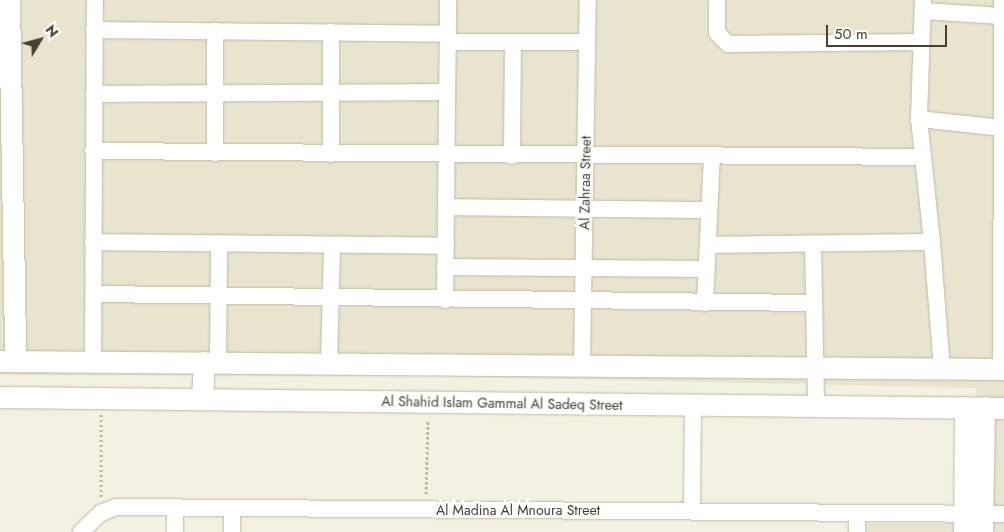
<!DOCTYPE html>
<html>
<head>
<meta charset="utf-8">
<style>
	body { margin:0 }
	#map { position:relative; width:1004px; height:532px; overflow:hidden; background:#f3f1e1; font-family:Jost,sans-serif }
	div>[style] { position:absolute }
	.residential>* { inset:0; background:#e8e4ce }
	.path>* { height:3px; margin-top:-1.5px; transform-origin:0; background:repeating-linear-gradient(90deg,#c3ba92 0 2.5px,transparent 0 5px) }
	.roads { filter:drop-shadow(0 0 1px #bfbaa3) drop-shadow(0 0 1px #bfbaa3) }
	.minor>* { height:16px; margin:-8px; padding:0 8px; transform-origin:8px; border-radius:8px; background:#fff }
	.tertiary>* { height:21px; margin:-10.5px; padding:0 10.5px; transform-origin:10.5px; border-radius:10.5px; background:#fff }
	span { translate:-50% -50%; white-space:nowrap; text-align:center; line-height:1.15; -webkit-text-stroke:5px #fff; paint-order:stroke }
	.street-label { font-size:14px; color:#454031 }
	.north { position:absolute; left:15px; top:15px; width:50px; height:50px; -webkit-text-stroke:4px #fff; paint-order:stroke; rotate:53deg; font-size:14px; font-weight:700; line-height:20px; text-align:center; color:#454031 }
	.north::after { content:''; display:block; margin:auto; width:18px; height:22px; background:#454031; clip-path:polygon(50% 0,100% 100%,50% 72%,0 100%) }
	.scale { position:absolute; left:826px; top:25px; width:121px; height:22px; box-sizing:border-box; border:2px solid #454031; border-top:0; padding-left:6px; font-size:15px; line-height:18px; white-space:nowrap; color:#454031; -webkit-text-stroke:4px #fff; paint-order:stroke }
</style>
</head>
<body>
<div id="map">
	<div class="residential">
		<div style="clip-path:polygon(0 0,1004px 0,1004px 532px,865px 532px,865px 523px,973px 523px,976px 388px,440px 376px,0 375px)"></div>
	</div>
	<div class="path">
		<div style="left:101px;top:414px;width:84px;rotate:90deg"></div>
		<div style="left:426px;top:494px;width:74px;rotate:-88.5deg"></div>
	</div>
	<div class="roads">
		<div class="minor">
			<div style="left:717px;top:0;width:33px;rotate:90deg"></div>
			<div style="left:717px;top:33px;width:16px;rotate:45deg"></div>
			<div style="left:728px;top:44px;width:192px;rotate:-0.6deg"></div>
			<div style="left:924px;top:11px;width:78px;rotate:3.7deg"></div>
			<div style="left:94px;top:30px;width:354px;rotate:0.6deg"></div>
			<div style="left:215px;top:31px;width:122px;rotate:90deg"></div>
			<div style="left:331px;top:32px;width:122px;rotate:90deg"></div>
			<div style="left:448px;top:42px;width:139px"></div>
			<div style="left:94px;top:94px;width:353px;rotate:-0.3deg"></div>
			<div style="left:919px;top:119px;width:83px;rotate:6.2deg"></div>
			<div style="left:93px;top:151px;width:829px;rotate:0.41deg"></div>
			<div style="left:512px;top:156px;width:114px;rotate:-89.5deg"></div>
			<div style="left:446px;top:207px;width:263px;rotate:0.7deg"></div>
			<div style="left:93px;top:242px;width:353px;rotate:0.6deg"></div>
			<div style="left:932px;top:242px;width:126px;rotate:85.5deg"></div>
			<div style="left:708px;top:245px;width:224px;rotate:-0.8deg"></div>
			<div style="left:932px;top:242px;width:124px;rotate:-96deg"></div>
			<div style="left:919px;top:119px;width:119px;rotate:-88.1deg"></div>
			<div style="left:813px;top:245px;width:160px;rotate:88.9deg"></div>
			<div style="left:445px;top:267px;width:261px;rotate:0.4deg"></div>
			<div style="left:94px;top:294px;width:720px;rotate:0.72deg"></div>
			<div style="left:445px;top:300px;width:300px;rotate:-89.4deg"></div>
			<div style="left:705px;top:303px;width:147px;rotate:-87.3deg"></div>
			<div style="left:93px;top:361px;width:361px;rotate:-89.7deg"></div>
			<div style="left:218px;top:362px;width:119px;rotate:-89.5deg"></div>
			<div style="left:329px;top:363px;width:118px;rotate:-88.5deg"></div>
			<div style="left:582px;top:365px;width:365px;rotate:-89.1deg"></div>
			<div style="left:1001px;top:369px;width:369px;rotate:-89.8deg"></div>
			<div style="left:692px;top:510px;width:105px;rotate:-89.5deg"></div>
			<div style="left:81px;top:532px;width:28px;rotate:-44deg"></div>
			<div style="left:101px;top:513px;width:16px;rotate:-22deg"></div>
			<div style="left:116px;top:507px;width:888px;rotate:0.45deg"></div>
			<div style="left:175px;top:532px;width:25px;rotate:-90deg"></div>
			<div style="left:232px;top:532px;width:24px;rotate:-90deg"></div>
			<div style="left:857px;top:532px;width:19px;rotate:-90deg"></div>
		</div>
		<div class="tertiary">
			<div style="left:9px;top:0;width:361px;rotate:89deg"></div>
			<div style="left:0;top:361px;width:1004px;rotate:0.46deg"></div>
			<div style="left:0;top:397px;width:1004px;rotate:0.63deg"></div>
			<div style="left:202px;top:399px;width:37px;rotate:-87deg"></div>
			<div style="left:964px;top:532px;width:125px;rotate:-89.5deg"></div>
			<div style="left:982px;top:532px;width:125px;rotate:-89.1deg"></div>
		</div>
	</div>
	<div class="street-label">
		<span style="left:585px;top:183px;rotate:-89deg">Al Zahraa Street</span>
		<span style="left:502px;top:403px;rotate:1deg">Al Shahid Islam Gammal Al Sadeq Street</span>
		<span style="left:518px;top:510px">Al Madina Al Mnoura Street</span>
	</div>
	<div class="north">N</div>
	<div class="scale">50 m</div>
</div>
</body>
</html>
